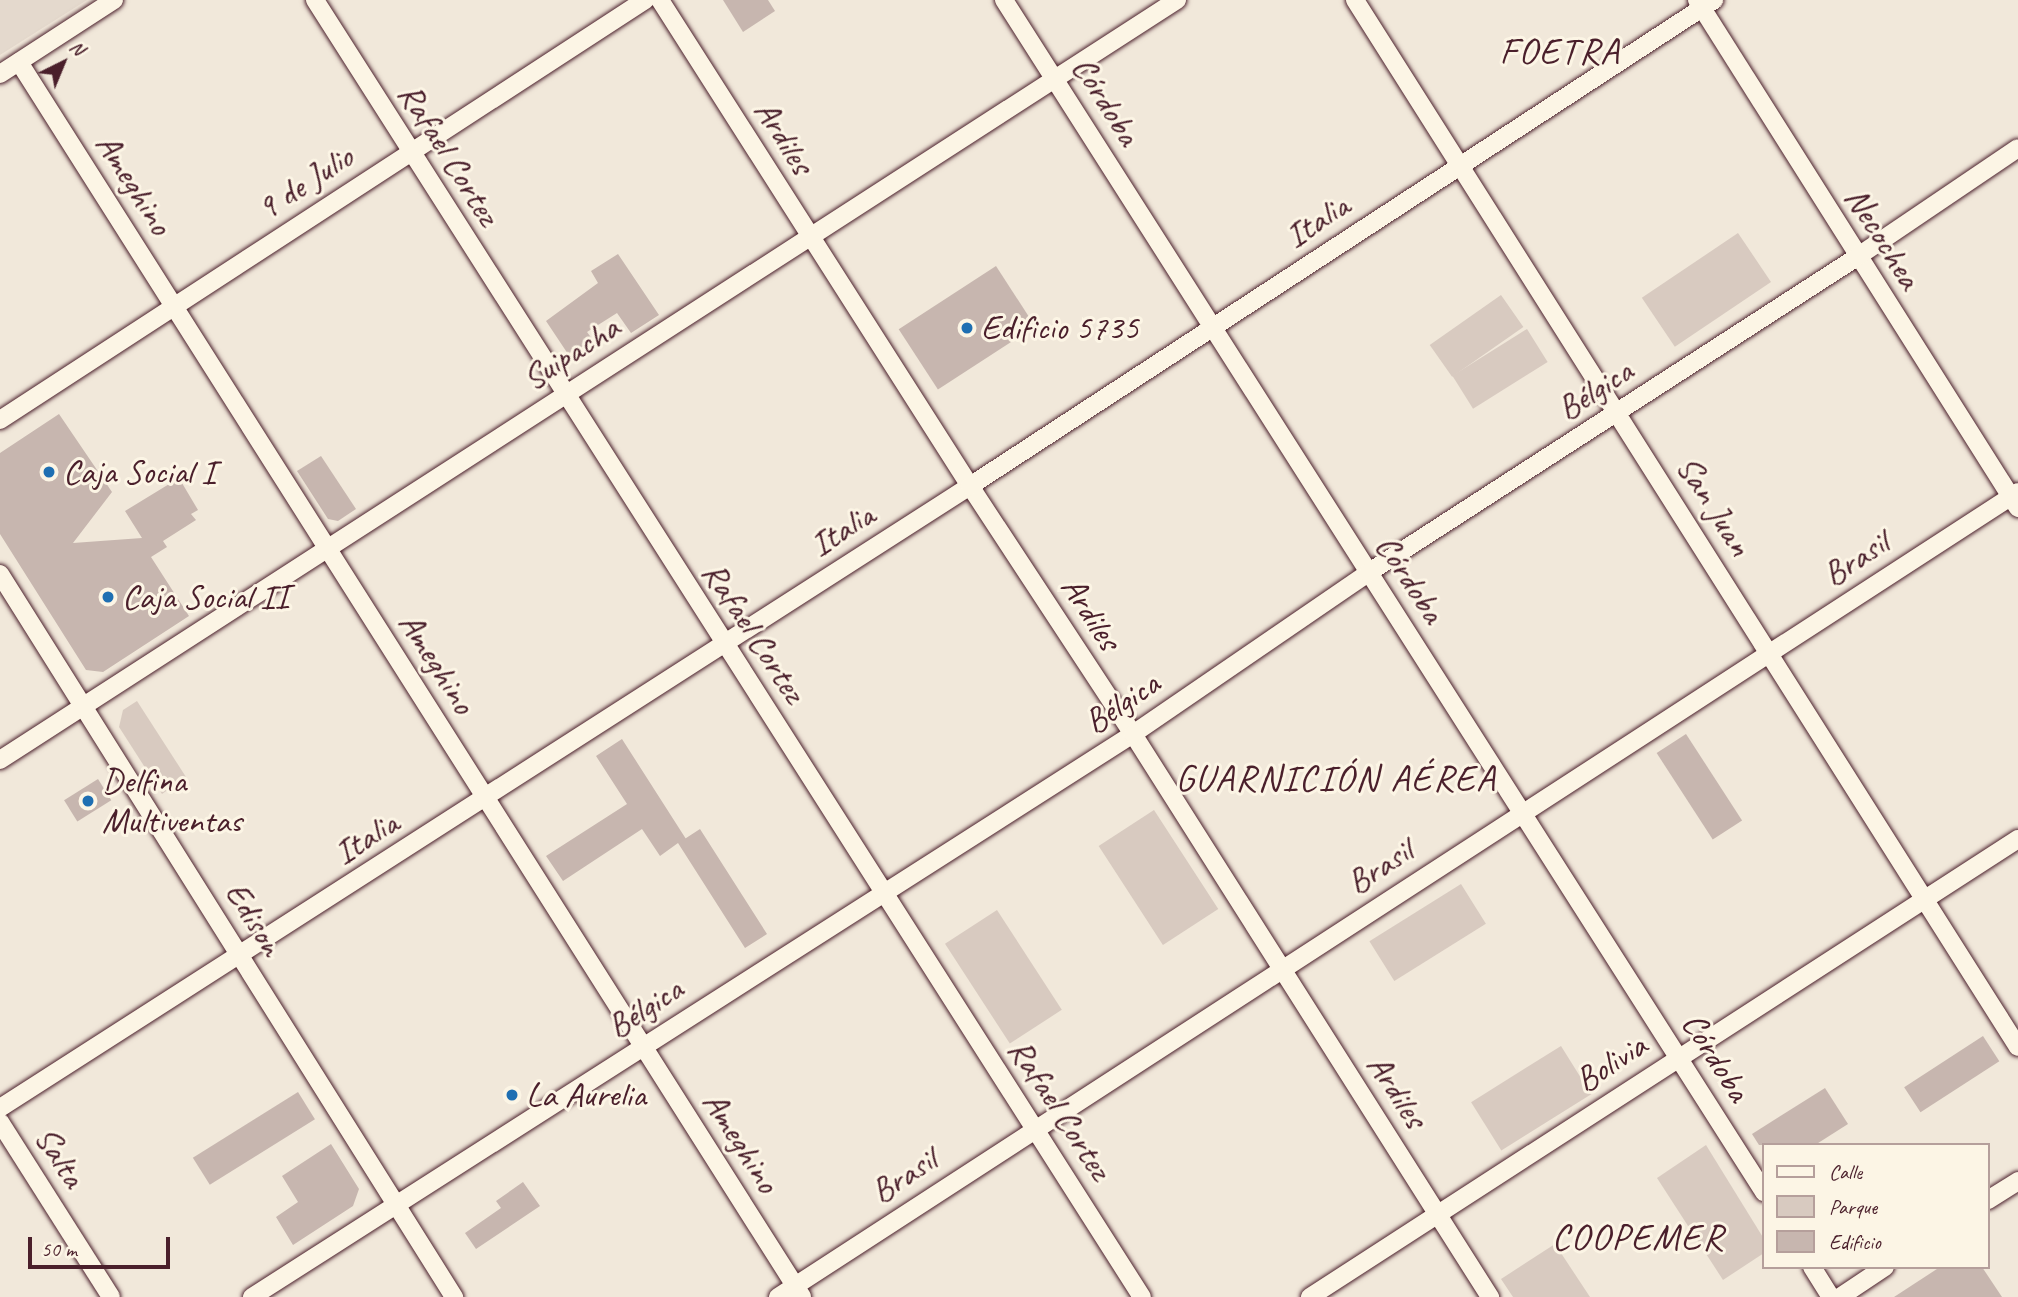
<!DOCTYPE html>
<html>
<head>
<meta charset="utf-8">
<style>
	body { margin:0 }
	#map { position:relative; width:2018px; height:1297px; overflow:hidden; background:#f1e8da; font-family:Caveat,sans-serif }
	div>[style] { position:absolute }
	.built>* { inset:0; background:#e4d9cd }
	.green>* { inset:0; background:#d8cac0; transform-origin:0 0 }
	.building>* { inset:0; background:#c7b6af; transform-origin:0 0 }
	.roads { filter:drop-shadow(0 0 2px #4a1f2b) drop-shadow(0 0 2px #4a1f2b) }
	.street>* { height:18px; margin:-9px; padding:0 9px; transform-origin:9px; border-radius:9px; background:#fcf5e5 }
	.dots>* { width:19px; height:19px; translate:-50% -50%; box-sizing:border-box; border:4px solid #fcf5e5; border-radius:50% }
	span { translate:-50% -50%; white-space:nowrap; text-align:center; line-height:1.15; -webkit-text-stroke:6px #fcf5e5; paint-order:stroke }
	.street-label { font-size:35px; color:#4a1f2b }
	.poi-label { font-size:35px; color:#4a1f2b }
	.left { translate:0 -50%; text-align:left }
	.neighbourhood-label { font-size:37px; color:#4a1f2b; letter-spacing:2px }
	.legend { position:absolute; left:1762px; top:1143px; width:228px; height:126px; box-sizing:border-box; background:#fcf5e5; border:2px solid #b59f9b; margin:0; padding:9px 12px; list-style:none; font-size:21px; color:#4a1f2b }
	.legend li { display:flex; align-items:center; gap:14px; height:35px }
	.legend b { width:35px; border:2px solid #b59f9b }
	.north { position:absolute; left:28px; top:28px; width:70px; height:70px; -webkit-text-stroke:5px #fcf5e5; paint-order:stroke; rotate:43deg; font-size:19px; font-weight:700; line-height:28px; text-align:center; color:#4a1f2b }
	.north::after { content:''; display:block; margin:auto; width:24px; height:32px; background:#4a1f2b; clip-path:polygon(50% 0,100% 100%,50% 72%,0 100%) }
	.scale { position:absolute; left:28px; top:1237px; width:142px; height:32px; box-sizing:border-box; border:4px solid #4a1f2b; border-top:0; padding-left:9px; font-size:21px; line-height:24px; white-space:nowrap; color:#4a1f2b; -webkit-text-stroke:5px #fcf5e5; paint-order:stroke }
</style>
</head>
<body>
<div id="map">
	<div class="built">
		<div style="clip-path:polygon(0 0,87px 0,0 55px)"></div>
	</div>
	<div class="green">
		<div style="left:1738px;top:233px;width:59px;height:116px;rotate:56deg"></div>
		<div style="left:1501px;top:295px;width:39px;height:87px;rotate:55deg"></div>
		<div style="left:1527px;top:329px;width:39px;height:88px;rotate:58deg"></div>
		<div style="clip-path:polygon(137px 701px,186px 777px,162px 794px,119px 727px,123px 710px)"></div>
		<div style="left:1154px;top:810px;width:118px;height:66px;rotate:57deg"></div>
		<div style="left:1461px;top:884px;width:47px;height:108px;rotate:58deg"></div>
		<div style="left:997px;top:910px;width:119px;height:62px;rotate:57deg"></div>
		<div style="left:1561px;top:1046px;width:57px;height:106px;rotate:58deg"></div>
		<div style="clip-path:polygon(1706px 1145px,1764px 1239px,1764px 1253px,1723px 1280px,1657px 1178px)"></div>
		<div style="clip-path:polygon(1555px 1244px,1590px 1297px,1513px 1297px,1501px 1279px)"></div>
	</div>
	<div class="building">
		<div style="clip-path:polygon(723px 0,768px 0,775px 11px,743px 32px)"></div>
		<div style="clip-path:polygon(618px 254px,659px 315px,631px 333px,617px 313px,587px 332px,596px 344px,572px 360px,546px 321px,598px 283px,591px 271px)"></div>
		<div style="left:996px;top:266px;width:72px;height:116px;rotate:57deg"></div>
		<div style="clip-path:polygon(59px 414px,112px 492px,73px 543px,142px 538px,125px 511px,179px 478px,198px 510px,191px 514px,196px 520px,163px 541px,167px 547px,151px 557px,189px 616px,103px 672px,86px 670px,0 534px,0 453px)"></div>
		<div style="clip-path:polygon(321px 456px,356px 509px,338px 521px,328px 519px,297px 471px)"></div>
		<div style="left:1686px;top:734px;width:103px;height:35px;rotate:57deg"></div>
		<div style="clip-path:polygon(622px 739px,686px 839px,680px 842px,700px 829px,767px 934px,745px 948px,678px 843px,660px 856px,642px 829px,563px 881px,546px 856px,627px 804px,596px 756px)"></div>
		<div style="left:98px;top:779px;width:25px;height:40px;rotate:58deg"></div>
		<div style="left:1983px;top:1036px;width:30px;height:94px;rotate:57deg"></div>
		<div style="clip-path:polygon(1825px 1088px,1848px 1124px,1815px 1145px,1759px 1145px,1752px 1134px)"></div>
		<div style="left:298px;top:1092px;width:32px;height:124px;rotate:58deg"></div>
		<div style="clip-path:polygon(331px 1144px,359px 1189px,353px 1206px,293px 1245px,276px 1217px,298px 1202px,282px 1176px)"></div>
		<div style="clip-path:polygon(523px 1182px,540px 1206px,476px 1249px,465px 1233px,501px 1208px,496px 1201px)"></div>
		<div style="clip-path:polygon(1940px 1267px,1982px 1267px,2002px 1297px,1894px 1297px)"></div>
	</div>
	<div class="roads">
		<div class="street">
			<div style="left:315px;top:0;width:1538px;rotate:57.48deg"></div>
			<div style="left:660px;top:0;width:576px;rotate:57.47deg"></div>
			<div style="left:970px;top:486px;width:297px;rotate:56.7deg"></div>
			<div style="left:1133px;top:734px;width:667px;rotate:57.62deg"></div>
			<div style="left:1004px;top:0;width:1414px;rotate:57.48deg"></div>
			<div style="left:1355px;top:0;width:1239px;rotate:57.66deg"></div>
			<div style="left:1697px;top:0;width:601px;rotate:57.71deg"></div>
			<div style="left:19px;top:62px;width:1462px;rotate:57.62deg"></div>
			<div style="left:0;top:74px;width:136px;rotate:-33deg"></div>
			<div style="left:0;top:420px;width:770px;rotate:-33.07deg"></div>
			<div style="left:0;top:574px;width:854px;rotate:57.87deg"></div>
			<div style="left:0;top:760px;width:1401px;rotate:-32.85deg"></div>
			<div style="left:0;top:1108px;width:1152px;rotate:-32.67deg"></div>
			<div style="left:970px;top:486px;width:889px;rotate:-33.15deg"></div>
			<div style="left:0;top:1122px;width:207px;rotate:57.6deg"></div>
			<div style="left:1988px;top:1200px;width:36px;rotate:-32deg"></div>
			<div style="left:1812px;top:1267px;width:36px;rotate:58deg"></div>
			<div style="left:252px;top:1297px;width:1046px;rotate:-32.58deg"></div>
			<div style="left:1133px;top:734px;width:285px;rotate:-34.4deg"></div>
			<div style="left:1368px;top:573px;width:582px;rotate:-32.87deg"></div>
			<div style="left:1857px;top:257px;width:194px;rotate:-34.1deg"></div>
			<div style="left:778px;top:1297px;width:1478px;rotate:-32.99deg"></div>
			<div style="left:1310px;top:1297px;width:843px;rotate:-32.9deg"></div>
			<div style="left:1840px;top:1297px;width:54px;rotate:-33.7deg"></div>
		</div>
	</div>
	<div class="dots">
		<div style="left:967px;top:328px;background:#1f6fb2"></div>
		<div style="left:49px;top:472px;background:#1f6fb2"></div>
		<div style="left:108px;top:597px;background:#1f6fb2"></div>
		<div style="left:88px;top:801px;background:#1f6fb2"></div>
		<div style="left:512px;top:1095px;background:#1f6fb2"></div>
	</div>
	<div class="street-label">
		<span style="left:1106px;top:101px;rotate:58deg">Córdoba</span>
		<span style="left:784px;top:137px;rotate:58deg">Ardiles</span>
		<span style="left:449px;top:154px;rotate:58deg">Rafael Cortez</span>
		<span style="left:305px;top:183px;rotate:-33deg">9 de Julio</span>
		<span style="left:134px;top:184px;rotate:58deg">Ameghino</span>
		<span style="left:1317px;top:221px;rotate:-33deg">Italia</span>
		<span style="left:1883px;top:238px;rotate:58deg">Necochea</span>
		<span style="left:571px;top:353px;rotate:-33deg">Suipacha</span>
		<span style="left:1595px;top:390px;rotate:-33deg">Bélgica</span>
		<span style="left:1714px;top:506px;rotate:58deg">San Juan</span>
		<span style="left:842px;top:530px;rotate:-32deg">Italia</span>
		<span style="left:1856px;top:559px;rotate:-33deg">Brasil</span>
		<span style="left:1410px;top:579px;rotate:57deg">Córdoba</span>
		<span style="left:1091px;top:613px;rotate:57deg">Ardiles</span>
		<span style="left:754px;top:632px;rotate:57deg">Rafael Cortez</span>
		<span style="left:437px;top:663px;rotate:58deg">Ameghino</span>
		<span style="left:1122px;top:703px;rotate:-34deg">Bélgica</span>
		<span style="left:366px;top:838px;rotate:-32deg">Italia</span>
		<span style="left:1380px;top:867px;rotate:-33deg">Brasil</span>
		<span style="left:254px;top:919px;rotate:58deg">Edison</span>
		<span style="left:645px;top:1008px;rotate:-33deg">Bélgica</span>
		<span style="left:1716px;top:1057px;rotate:58deg">Córdoba</span>
		<span style="left:1611px;top:1063px;rotate:-33deg">Bolivia</span>
		<span style="left:1397px;top:1091px;rotate:57deg">Ardiles</span>
		<span style="left:1060px;top:1109px;rotate:57deg">Rafael Cortez</span>
		<span style="left:741px;top:1142px;rotate:58deg">Ameghino</span>
		<span style="left:60px;top:1157px;rotate:58deg">Salta</span>
		<span style="left:904px;top:1176px;rotate:-33deg">Brasil</span>
	</div>
	<div class="poi-label">
		<span class="left" style="left:981px;top:328px">Edificio 5735</span>
		<span class="left" style="left:63px;top:472px">Caja Social I</span>
		<span class="left" style="left:122px;top:597px">Caja Social II</span>
		<span class="left" style="left:102px;top:801px">Delfina<br>Multiventas</span>
		<span class="left" style="left:526px;top:1095px">La Aurelia</span>
	</div>
	<div class="neighbourhood-label">
		<span style="left:1560px;top:51px">FOETRA</span>
		<span style="left:1336px;top:778px">GUARNICIÓN AÉREA</span>
		<span style="left:1638px;top:1237px">COOPEMER</span>
	</div>
	<ul class="legend">
	<li><b style="height:9px;background:#fcf5e5"></b>Calle</li>
	<li><b style="height:19px;background:#d8cac0"></b>Parque</li>
	<li><b style="height:19px;background:#c7b6af"></b>Edificio</li>
	</ul>
	<div class="north">N</div>
	<div class="scale">50 m</div>
</div>
</body>
</html>
